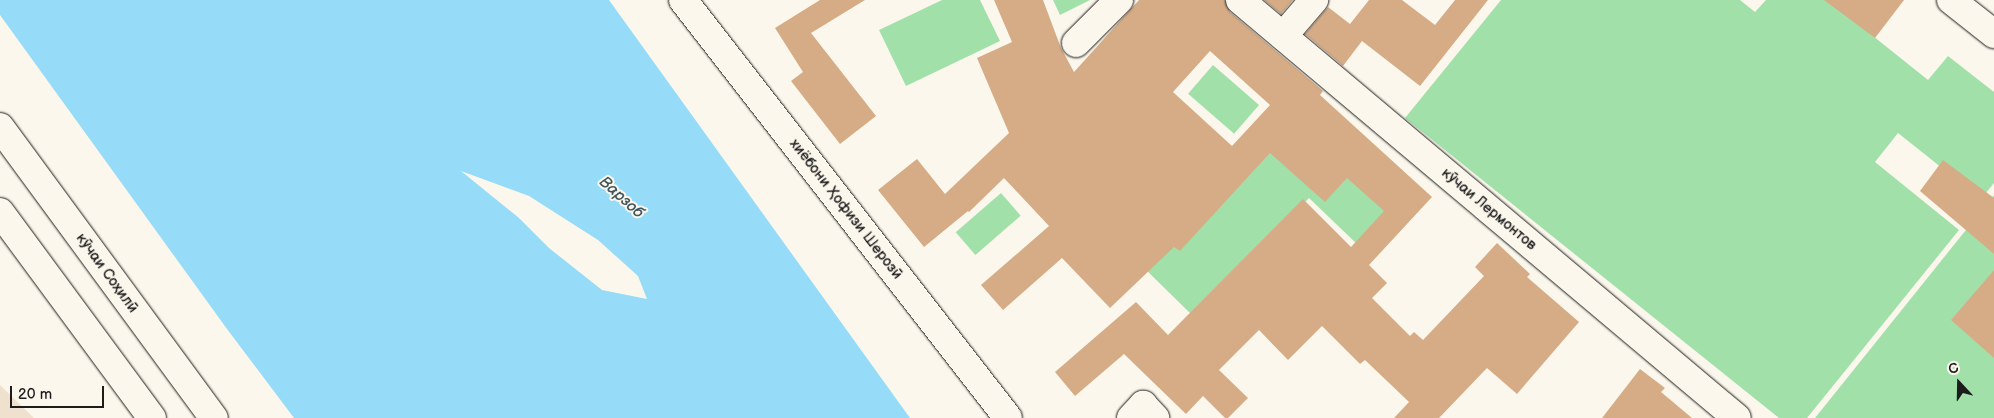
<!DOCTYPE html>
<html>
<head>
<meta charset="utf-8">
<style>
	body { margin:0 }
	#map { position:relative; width:1994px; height:418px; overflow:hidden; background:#fbf7ec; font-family:"Balsamiq Sans",sans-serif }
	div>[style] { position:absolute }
	.built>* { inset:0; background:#f0e0ce }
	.green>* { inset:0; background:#a1e1a9; transform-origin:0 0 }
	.water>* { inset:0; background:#96dcf8 }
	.building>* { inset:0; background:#d6ac87 }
	.roads { filter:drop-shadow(0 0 1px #1c1c1c) drop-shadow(0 0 1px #1c1c1c) }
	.minor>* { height:28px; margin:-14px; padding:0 14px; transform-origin:14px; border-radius:14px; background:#fbf7ec }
	.major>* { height:28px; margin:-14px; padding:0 14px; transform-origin:14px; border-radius:14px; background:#fbf7ec }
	span { translate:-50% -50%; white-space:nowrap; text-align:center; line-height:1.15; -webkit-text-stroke:4px #fbf7ec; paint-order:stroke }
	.street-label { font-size:15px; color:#1c1c1c }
	.water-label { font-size:16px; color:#41565e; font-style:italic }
	.north { position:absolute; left:1934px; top:358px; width:50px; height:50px; -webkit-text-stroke:4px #fbf7ec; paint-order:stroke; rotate:339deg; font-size:14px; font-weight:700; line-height:20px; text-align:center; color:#1c1c1c }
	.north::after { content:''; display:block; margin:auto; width:18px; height:22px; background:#1c1c1c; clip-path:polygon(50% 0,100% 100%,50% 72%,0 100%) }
	.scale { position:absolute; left:10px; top:386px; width:94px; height:22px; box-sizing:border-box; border:2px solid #1c1c1c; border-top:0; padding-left:6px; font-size:15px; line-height:18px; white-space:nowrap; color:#1c1c1c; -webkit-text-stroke:4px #fbf7ec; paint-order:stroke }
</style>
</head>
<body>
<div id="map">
	<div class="built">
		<div style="clip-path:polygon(0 385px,34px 418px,0 418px)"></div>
	</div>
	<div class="green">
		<div style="clip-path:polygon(942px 0,980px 0,1000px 41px,906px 86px,879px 30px)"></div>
		<div style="clip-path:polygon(1053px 0,1090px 0,1060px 15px)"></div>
		<div style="clip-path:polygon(1501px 0,1740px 0,1755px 12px,1766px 0,1828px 0,1928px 80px,1948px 56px,1994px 92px,1994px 183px,1981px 199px,1898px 133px,1875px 162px,1959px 230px,1807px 418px,1779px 418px,1405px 118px)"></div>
		<div style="left:1213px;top:65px;width:61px;height:38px;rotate:41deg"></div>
		<div style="clip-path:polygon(1267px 136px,1349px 165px,1394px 208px,1358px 245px,1309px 198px,1193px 316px,1141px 265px)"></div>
		<div style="left:1001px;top:193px;width:30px;height:60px;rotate:49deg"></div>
		<div style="clip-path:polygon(1994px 195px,1994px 418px,1815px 418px)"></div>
	</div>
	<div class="water">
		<div style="clip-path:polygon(evenodd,0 0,609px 0,910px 418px,294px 418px,227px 329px,0 15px,0 0,461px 171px,529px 196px,598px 240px,638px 276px,647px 299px,602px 290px,549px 248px,519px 218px,461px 171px)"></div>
	</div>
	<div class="building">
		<div style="clip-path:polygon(820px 0,865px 0,811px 33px,876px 116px,840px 144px,791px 81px,803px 72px,775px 28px)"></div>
		<div style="clip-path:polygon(evenodd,994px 0,1043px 0,1061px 48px,1074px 72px,1139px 0,1225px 0,1230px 12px,1323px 91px,1320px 95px,1432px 197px,1369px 265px,1387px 283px,1372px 298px,1410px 336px,1414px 332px,1423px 340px,1484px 276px,1475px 267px,1497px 243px,1530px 274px,1527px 277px,1579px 322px,1517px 394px,1487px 368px,1439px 418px,1394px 418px,1409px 402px,1365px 360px,1360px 364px,1322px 326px,1288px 360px,1259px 330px,1219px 370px,1248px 398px,1228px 418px,1225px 418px,1203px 396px,1186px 414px,1124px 354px,1075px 396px,1055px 372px,1136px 302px,1168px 335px,1303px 199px,1351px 247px,1384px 211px,1347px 178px,1325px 202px,1270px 153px,1180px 251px,1174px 247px,1110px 308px,1062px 258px,1003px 310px,981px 285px,1049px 226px,1004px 178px,969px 212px,968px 211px,924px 247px,878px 190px,917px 159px,945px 194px,1009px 133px,977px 58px,1012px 42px,994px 0,1210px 51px,1270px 105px,1232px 146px,1173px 92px,1210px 51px)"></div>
		<div style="clip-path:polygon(1264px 0,1293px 0,1281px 14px)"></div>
		<div style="clip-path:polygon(1369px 0,1402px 0,1435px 25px,1455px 0,1488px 0,1420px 86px,1362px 41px,1343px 66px,1305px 34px,1328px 7px,1350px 24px)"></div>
		<div style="clip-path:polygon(1824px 0,1904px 0,1875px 38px)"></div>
		<div style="clip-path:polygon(1943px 160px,1994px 198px,1994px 254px,1920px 191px)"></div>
		<div style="clip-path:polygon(1994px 270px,1994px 358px,1951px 320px)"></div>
		<div style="clip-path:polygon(1640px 369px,1665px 388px,1661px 392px,1692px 418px,1602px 418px)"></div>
	</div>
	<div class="roads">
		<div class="minor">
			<div style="left:1240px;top:0;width:649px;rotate:40.07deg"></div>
			<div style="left:1951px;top:0;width:55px;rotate:38.3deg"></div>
			<div style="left:1283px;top:36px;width:48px;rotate:-49.3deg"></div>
			<div style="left:1076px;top:43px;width:61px;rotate:-45deg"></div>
			<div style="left:0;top:127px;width:361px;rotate:53.7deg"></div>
			<div style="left:0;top:212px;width:256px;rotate:53.6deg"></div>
			<div style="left:1131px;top:418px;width:18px;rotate:-47deg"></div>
			<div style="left:1143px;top:405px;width:18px;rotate:47deg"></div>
		</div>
		<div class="major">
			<div style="left:683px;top:0;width:529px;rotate:52.13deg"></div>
		</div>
	</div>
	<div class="street-label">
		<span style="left:846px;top:209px;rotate:52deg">хиёбони Ҳофизи Шерозӣ</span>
		<span style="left:1489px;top:209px;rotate:40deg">кӯчаи Лермонтов</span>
		<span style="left:107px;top:273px;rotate:54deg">кӯчаи Соҳилӣ</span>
	</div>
	<div class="water-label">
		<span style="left:621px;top:198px;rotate:42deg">Варзоб</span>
	</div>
	<div class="north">С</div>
	<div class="scale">20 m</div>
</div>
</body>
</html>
